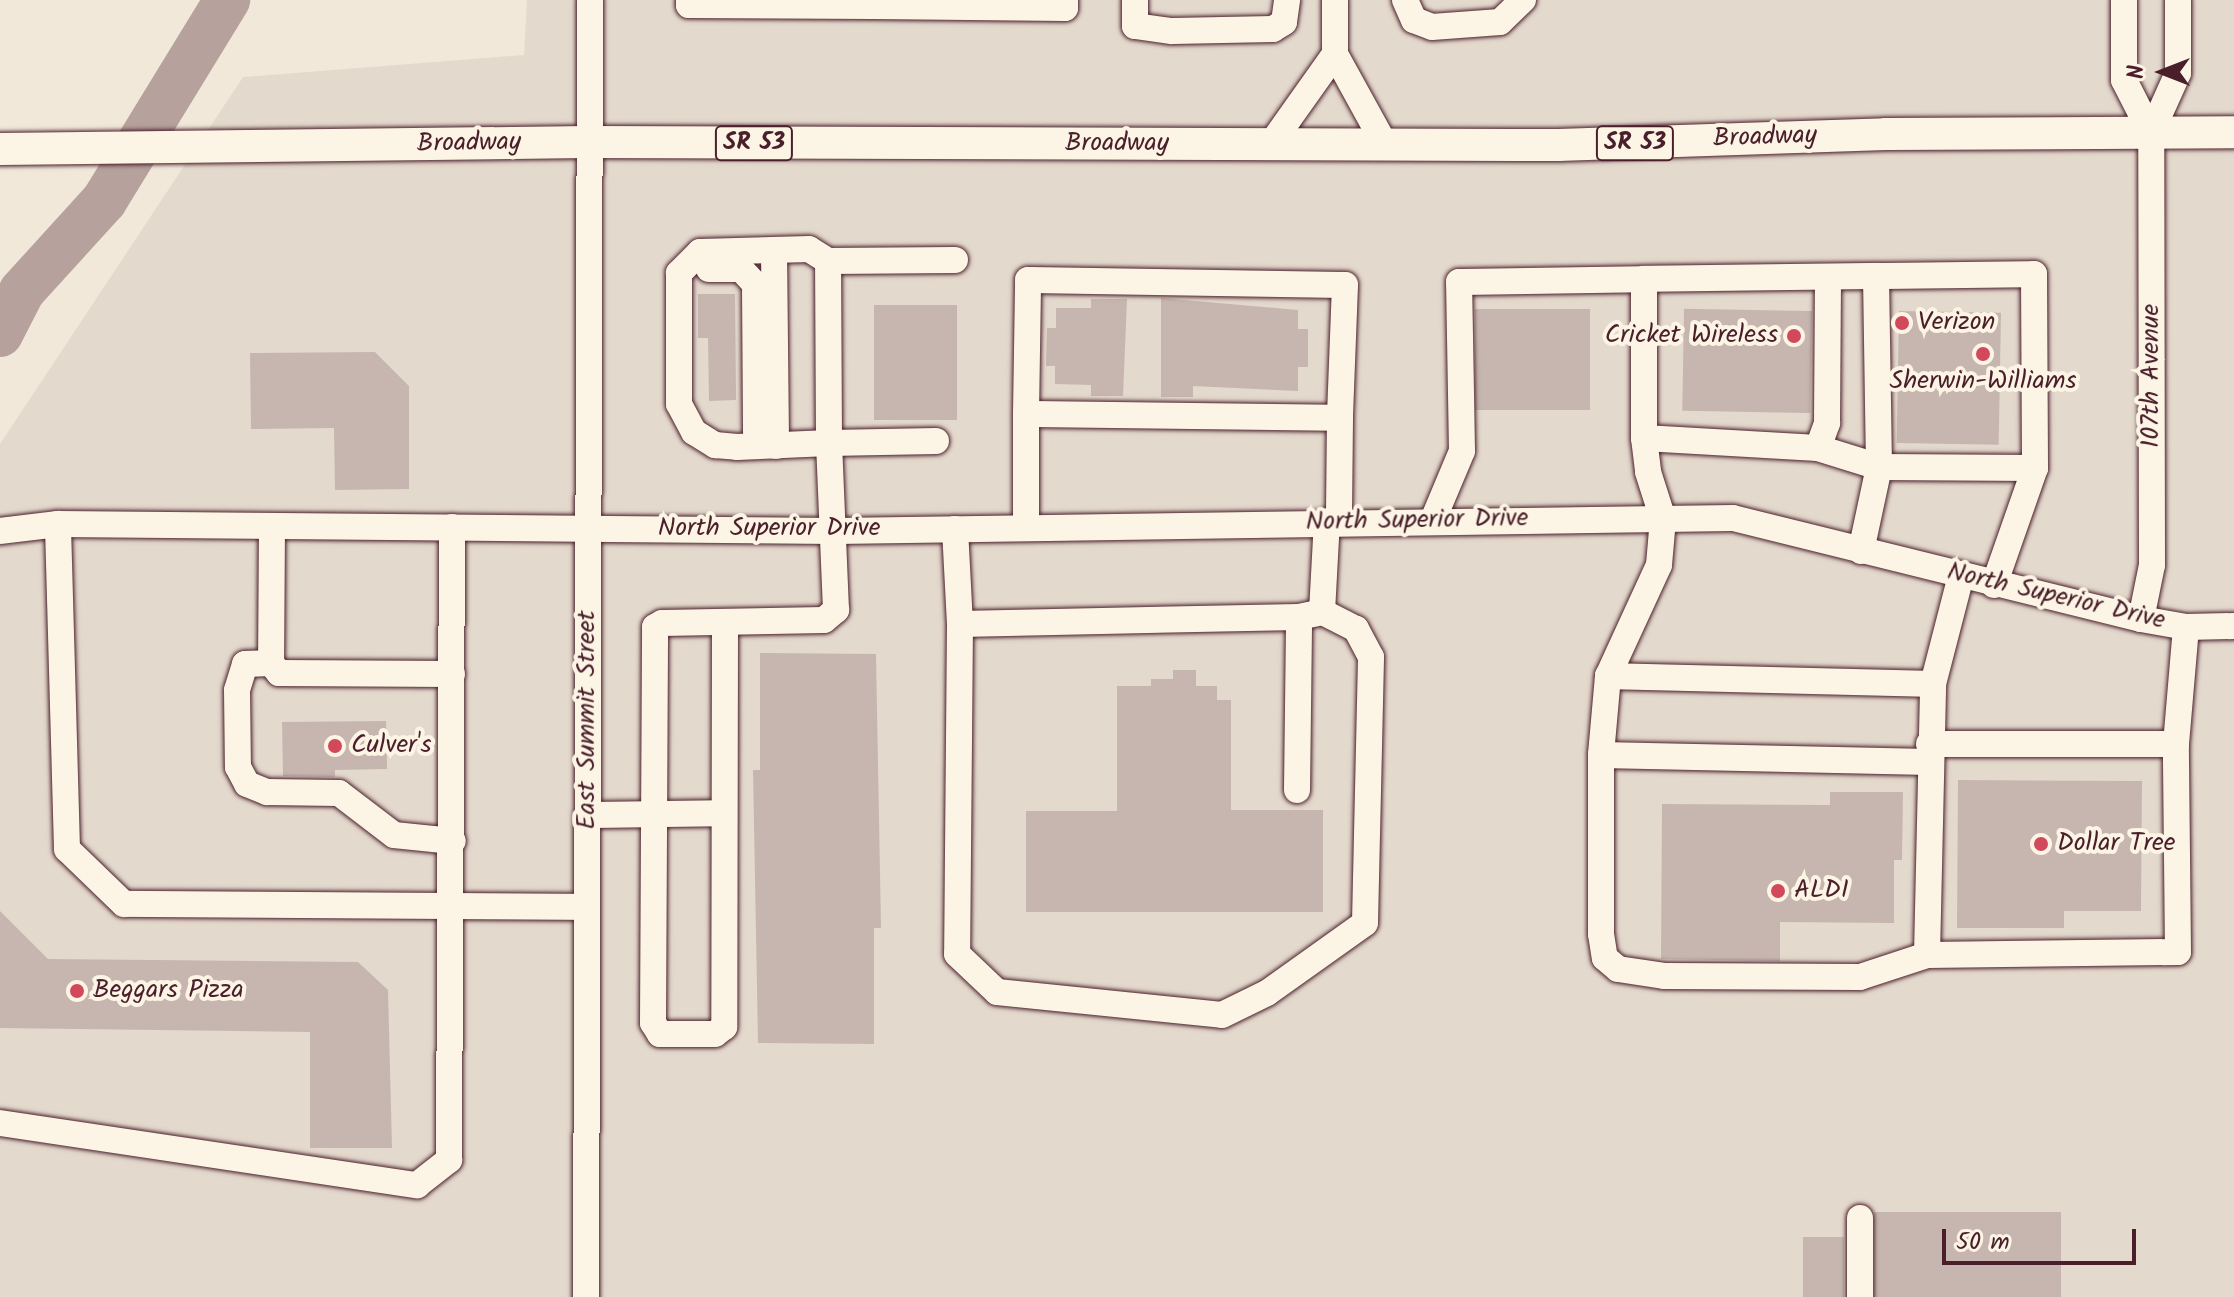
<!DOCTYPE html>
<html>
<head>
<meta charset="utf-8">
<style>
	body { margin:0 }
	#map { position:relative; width:2234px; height:1297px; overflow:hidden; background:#f1e8da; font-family:Kalam,sans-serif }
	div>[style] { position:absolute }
	.built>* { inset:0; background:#e4d9cd }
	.river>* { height:46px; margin:-23px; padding:0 23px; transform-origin:23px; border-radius:23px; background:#b6a19c }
	.building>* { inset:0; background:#c7b6af; transform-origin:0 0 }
	.roads { filter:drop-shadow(0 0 2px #4a1f2b) drop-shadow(0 0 2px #4a1f2b) }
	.minor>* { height:26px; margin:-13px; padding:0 13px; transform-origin:13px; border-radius:13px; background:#fcf5e5 }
	.major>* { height:32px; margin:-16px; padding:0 16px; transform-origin:16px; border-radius:16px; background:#fcf5e5 }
	.dots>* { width:22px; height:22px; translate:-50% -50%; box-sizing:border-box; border:4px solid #fcf5e5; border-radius:50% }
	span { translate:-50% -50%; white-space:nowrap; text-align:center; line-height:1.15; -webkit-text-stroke:8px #fcf5e5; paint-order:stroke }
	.shield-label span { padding:2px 6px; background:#fcf5e5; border:2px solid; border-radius:6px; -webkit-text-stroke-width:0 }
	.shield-label { font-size:24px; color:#4a1f2b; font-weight:700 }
	.street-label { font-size:26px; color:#4a1f2b }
	.poi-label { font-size:26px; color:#4a1f2b }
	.left { translate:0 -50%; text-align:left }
	.right { translate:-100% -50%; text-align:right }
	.north { position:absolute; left:2122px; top:32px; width:80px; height:80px; -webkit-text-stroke:6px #fcf5e5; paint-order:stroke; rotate:270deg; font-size:22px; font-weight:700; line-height:32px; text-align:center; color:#4a1f2b }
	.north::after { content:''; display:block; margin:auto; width:28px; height:36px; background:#4a1f2b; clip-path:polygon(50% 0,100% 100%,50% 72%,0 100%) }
	.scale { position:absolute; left:1942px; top:1229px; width:194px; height:36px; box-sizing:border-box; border:4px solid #4a1f2b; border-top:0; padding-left:10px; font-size:24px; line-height:28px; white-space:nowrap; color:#4a1f2b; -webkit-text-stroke:6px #fcf5e5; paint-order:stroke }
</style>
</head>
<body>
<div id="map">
	<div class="built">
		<div style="clip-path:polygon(527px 0,2234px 0,2234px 1297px,0 1297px,0 444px,243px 77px,524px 55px)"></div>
	</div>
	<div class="river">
		<div style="left:0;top:334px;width:48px;rotate:-62.9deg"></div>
		<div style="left:22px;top:291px;width:122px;rotate:-47.7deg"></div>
		<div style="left:104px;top:201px;width:236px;rotate:-58.5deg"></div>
	</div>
	<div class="building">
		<div style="clip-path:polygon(698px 294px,735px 294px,736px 400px,709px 401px,708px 338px,698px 338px)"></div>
		<div style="clip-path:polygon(1161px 298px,1298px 310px,1298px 329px,1308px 329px,1308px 367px,1298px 367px,1298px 391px,1193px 386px,1193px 397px,1161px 397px)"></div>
		<div style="clip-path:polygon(1091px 299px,1127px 299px,1123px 396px,1091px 396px,1091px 385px,1055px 384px,1055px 366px,1046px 366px,1047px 328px,1056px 328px,1056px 308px,1091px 308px)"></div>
		<div style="left:874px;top:305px;width:83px;height:115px"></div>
		<div style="left:1475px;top:309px;width:115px;height:101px"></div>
		<div style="left:1812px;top:311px;width:102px;height:128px;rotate:91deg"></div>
		<div style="left:1899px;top:311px;width:102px;height:132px;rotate:1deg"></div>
		<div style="clip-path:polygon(375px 352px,409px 386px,409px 489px,335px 490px,334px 428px,251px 429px,250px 353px)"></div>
		<div style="clip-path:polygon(760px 653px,876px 654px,881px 928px,874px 928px,874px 1044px,758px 1043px,753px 770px,760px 770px)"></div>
		<div style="clip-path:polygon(1173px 670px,1196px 670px,1196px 686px,1217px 686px,1217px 700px,1231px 700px,1231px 810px,1323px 810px,1323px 912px,1026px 912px,1026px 811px,1117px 811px,1117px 686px,1151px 686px,1151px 679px,1173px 679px)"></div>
		<div style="clip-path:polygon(386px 721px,387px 769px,335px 770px,335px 777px,283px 776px,282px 722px)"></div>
		<div style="clip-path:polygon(1958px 780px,2142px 781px,2141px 911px,2064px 911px,2064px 928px,1957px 928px)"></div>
		<div style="clip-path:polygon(1830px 792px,1903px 792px,1902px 860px,1894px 860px,1894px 923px,1780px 922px,1780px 961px,1661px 959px,1662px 804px,1830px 805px)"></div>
		<div style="clip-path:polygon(0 911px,48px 959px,358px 962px,388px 990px,392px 1148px,310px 1148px,310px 1032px,0 1028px)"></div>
		<div style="left:1874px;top:1212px;width:187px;height:85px"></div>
		<div style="left:1803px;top:1237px;width:41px;height:60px"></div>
	</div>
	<div class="roads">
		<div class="minor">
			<div style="left:689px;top:0;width:5px;rotate:90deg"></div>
			<div style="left:689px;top:5px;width:184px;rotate:0.3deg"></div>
			<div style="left:873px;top:0;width:6px;rotate:90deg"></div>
			<div style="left:873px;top:6px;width:192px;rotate:0.6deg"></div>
			<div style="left:1065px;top:8px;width:8px;rotate:-90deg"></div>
			<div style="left:1135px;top:0;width:26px;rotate:90deg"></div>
			<div style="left:1135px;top:26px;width:37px;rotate:8deg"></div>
			<div style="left:1172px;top:31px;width:101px;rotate:-1.1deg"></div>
			<div style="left:1273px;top:29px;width:13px;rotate:-32deg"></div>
			<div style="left:1284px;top:22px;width:22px;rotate:-82deg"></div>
			<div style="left:1335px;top:0;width:54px;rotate:90deg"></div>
			<div style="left:1405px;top:0;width:22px;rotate:66deg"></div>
			<div style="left:1414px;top:20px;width:19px;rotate:21deg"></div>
			<div style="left:1432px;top:27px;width:68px;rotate:-4.2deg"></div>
			<div style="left:1500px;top:22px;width:32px;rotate:-44deg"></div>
			<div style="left:2124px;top:0;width:80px;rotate:90deg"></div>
			<div style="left:2124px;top:80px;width:59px;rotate:63deg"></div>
			<div style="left:1271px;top:144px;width:110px;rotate:-54.6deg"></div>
			<div style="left:1335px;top:54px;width:104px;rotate:61.2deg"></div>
			<div style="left:774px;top:250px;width:196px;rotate:89.4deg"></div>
			<div style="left:828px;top:261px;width:127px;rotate:-0.5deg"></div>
			<div style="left:709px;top:269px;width:32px"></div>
			<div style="left:741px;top:269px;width:21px;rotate:47deg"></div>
			<div style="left:755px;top:284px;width:162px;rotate:89.6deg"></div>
			<div style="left:1876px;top:276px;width:232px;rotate:179.3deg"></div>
			<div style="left:1644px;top:279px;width:159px;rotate:90deg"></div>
			<div style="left:1644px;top:438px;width:174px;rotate:3.3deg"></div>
			<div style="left:1818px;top:448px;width:64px;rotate:17.3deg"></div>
			<div style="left:1879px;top:467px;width:156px;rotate:0.4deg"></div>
			<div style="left:1026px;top:414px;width:134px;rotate:-89.1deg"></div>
			<div style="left:1028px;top:280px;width:317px;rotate:0.9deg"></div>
			<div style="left:1345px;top:285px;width:133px;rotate:92.2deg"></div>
			<div style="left:1644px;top:438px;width:34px;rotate:83deg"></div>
			<div style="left:1648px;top:472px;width:49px;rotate:72.3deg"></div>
			<div style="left:1663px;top:519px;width:46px;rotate:95deg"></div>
			<div style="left:1659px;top:565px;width:122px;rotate:114.7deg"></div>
			<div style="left:1608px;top:676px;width:79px;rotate:95.1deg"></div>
			<div style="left:1601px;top:755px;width:179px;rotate:90deg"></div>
			<div style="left:1601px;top:934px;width:24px;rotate:81deg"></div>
			<div style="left:1605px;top:958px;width:17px;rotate:40deg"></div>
			<div style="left:1618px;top:969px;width:48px;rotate:8.5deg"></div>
			<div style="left:1665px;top:976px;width:195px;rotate:0.3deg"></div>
			<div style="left:1860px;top:977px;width:71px;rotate:-18.2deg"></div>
			<div style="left:1927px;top:955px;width:251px;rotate:-0.7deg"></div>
			<div style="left:2178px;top:952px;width:208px;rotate:-90.6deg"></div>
			<div style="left:2176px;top:744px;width:117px;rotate:-85.1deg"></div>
			<div style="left:1818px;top:448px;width:27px;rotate:-70deg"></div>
			<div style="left:1827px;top:423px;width:146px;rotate:-89.6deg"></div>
			<div style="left:1433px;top:520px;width:75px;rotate:-67.2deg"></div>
			<div style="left:1462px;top:451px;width:169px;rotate:-91deg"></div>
			<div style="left:1459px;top:282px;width:185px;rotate:-0.9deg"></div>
			<div style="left:272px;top:526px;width:137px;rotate:90.4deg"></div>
			<div style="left:271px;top:663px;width:13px;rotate:51deg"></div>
			<div style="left:279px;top:673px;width:173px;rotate:0.3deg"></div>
			<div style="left:1026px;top:527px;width:113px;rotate:-90deg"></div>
			<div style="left:1026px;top:414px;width:314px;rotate:0.7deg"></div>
			<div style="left:1340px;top:418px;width:103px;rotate:90.6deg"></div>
			<div style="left:955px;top:529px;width:95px;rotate:87deg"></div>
			<div style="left:960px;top:624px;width:330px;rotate:90.5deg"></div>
			<div style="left:957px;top:954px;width:55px;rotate:43.5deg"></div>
			<div style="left:997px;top:992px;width:226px;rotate:5.8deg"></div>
			<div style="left:1222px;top:1015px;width:50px;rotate:-26.1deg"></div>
			<div style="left:1267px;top:993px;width:120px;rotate:-35.5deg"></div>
			<div style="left:1365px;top:923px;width:266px;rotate:-88.7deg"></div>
			<div style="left:1371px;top:657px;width:32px;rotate:-118deg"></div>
			<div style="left:1356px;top:629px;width:38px;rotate:-153deg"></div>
			<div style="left:1322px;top:612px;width:91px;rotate:-86.9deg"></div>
			<div style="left:0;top:531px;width:58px;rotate:-6.9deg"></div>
			<div style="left:1861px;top:551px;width:86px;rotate:-77.9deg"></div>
			<div style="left:1879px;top:467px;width:191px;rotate:-90.9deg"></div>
			<div style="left:1876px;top:276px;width:158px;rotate:-0.7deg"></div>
			<div style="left:2034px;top:274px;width:194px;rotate:89.7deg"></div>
			<div style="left:2035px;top:468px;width:124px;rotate:109.3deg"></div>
			<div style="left:2141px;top:619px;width:55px;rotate:-78.5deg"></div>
			<div style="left:2152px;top:565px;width:432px;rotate:-90.1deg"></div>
			<div style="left:2151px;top:133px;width:66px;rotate:-65.8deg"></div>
			<div style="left:2178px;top:73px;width:73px;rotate:-90deg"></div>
			<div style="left:725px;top:624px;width:403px;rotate:90.1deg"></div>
			<div style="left:724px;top:1027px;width:11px;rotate:142deg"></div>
			<div style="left:715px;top:1034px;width:55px;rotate:180deg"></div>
			<div style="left:660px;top:1034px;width:13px;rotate:-122deg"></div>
			<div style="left:653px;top:1023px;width:396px;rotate:-89.7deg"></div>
			<div style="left:655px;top:627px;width:8px;rotate:-30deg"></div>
			<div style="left:662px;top:623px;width:162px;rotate:-1.1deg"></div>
			<div style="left:824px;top:620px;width:16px;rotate:-40deg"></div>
			<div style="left:836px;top:610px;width:167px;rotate:-92.4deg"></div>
			<div style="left:829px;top:443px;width:182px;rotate:-90.3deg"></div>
			<div style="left:828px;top:261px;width:22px;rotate:-148deg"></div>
			<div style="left:809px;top:249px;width:109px;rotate:178.4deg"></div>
			<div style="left:700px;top:252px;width:30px;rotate:135deg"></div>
			<div style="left:679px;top:273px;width:131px;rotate:90deg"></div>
			<div style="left:679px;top:404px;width:32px;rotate:62deg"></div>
			<div style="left:694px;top:432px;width:25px;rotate:32deg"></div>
			<div style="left:715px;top:445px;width:22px;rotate:5deg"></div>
			<div style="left:737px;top:447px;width:92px;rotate:-2.5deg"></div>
			<div style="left:829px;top:443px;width:107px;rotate:-1.1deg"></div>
			<div style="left:960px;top:624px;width:339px;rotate:-1.2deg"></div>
			<div style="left:1299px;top:617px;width:24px;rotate:-12deg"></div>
			<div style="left:271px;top:663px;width:26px;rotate:178deg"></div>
			<div style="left:245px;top:664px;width:27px;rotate:107deg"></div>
			<div style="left:237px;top:690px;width:77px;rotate:89.3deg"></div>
			<div style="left:238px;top:767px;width:19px;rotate:62deg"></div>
			<div style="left:247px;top:784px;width:22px;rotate:22deg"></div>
			<div style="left:267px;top:792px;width:72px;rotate:0.8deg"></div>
			<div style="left:339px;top:793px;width:69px;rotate:37.4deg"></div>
			<div style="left:394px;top:835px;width:59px;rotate:5.8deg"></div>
			<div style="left:1608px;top:676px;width:325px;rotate:1.4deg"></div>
			<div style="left:1929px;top:744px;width:247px"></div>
			<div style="left:1601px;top:755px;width:329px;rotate:1.2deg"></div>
			<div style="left:1297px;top:790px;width:173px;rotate:-89.3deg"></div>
			<div style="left:587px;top:815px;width:137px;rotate:-0.8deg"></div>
			<div style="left:587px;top:907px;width:463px;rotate:-179.6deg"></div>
			<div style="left:124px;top:904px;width:79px;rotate:-136deg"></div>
			<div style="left:67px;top:849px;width:325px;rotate:-91.6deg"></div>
			<div style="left:58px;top:524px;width:778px;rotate:0.52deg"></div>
			<div style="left:836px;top:531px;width:897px;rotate:-0.83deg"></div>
			<div style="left:1733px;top:518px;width:420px;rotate:13.9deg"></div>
			<div style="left:2141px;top:619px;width:46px;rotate:10.1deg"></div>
			<div style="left:2186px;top:627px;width:48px;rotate:-1.2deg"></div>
			<div style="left:1927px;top:955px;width:271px;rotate:-88.7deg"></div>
			<div style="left:1933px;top:684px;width:112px;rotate:-75.5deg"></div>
			<div style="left:0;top:1123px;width:422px;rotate:8.5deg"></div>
			<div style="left:417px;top:1185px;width:41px;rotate:-38deg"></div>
			<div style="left:449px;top:1160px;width:633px;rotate:-89.73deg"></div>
			<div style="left:1860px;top:1218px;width:79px;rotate:90deg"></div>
			<div style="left:586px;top:1297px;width:1297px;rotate:-89.82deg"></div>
		</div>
		<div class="major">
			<div style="left:0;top:149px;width:587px;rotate:-0.68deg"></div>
			<div style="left:587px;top:142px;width:971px;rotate:0.18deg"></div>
			<div style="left:1558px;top:145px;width:328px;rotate:-1.9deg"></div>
			<div style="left:1886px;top:134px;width:348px;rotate:-0.3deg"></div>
		</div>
	</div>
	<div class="dots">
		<div style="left:1902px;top:323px;background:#d1495b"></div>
		<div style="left:1794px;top:336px;background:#d1495b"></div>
		<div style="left:1983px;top:354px;background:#d1495b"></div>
		<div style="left:335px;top:746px;background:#d1495b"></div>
		<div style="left:2041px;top:844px;background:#d1495b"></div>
		<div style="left:1778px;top:891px;background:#d1495b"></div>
		<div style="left:77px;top:991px;background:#d1495b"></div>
	</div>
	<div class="shield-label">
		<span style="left:754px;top:143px">SR 53</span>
		<span style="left:1635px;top:143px">SR 53</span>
	</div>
	<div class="street-label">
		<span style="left:1765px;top:138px;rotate:-2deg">Broadway</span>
		<span style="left:469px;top:144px;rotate:-1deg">Broadway</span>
		<span style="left:1117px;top:144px">Broadway</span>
		<span style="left:2152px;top:376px;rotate:-90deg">107th Avenue</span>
		<span style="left:1417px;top:521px;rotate:-1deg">North Superior Drive</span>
		<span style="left:769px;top:529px">North Superior Drive</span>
		<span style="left:2056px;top:597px;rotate:13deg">North Superior Drive</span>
		<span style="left:588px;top:720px;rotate:-90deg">East Summit Street</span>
	</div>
	<div class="poi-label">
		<span class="left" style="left:1918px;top:323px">Verizon</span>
		<span class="right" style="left:1778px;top:336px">Cricket Wireless</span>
		<span style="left:1983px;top:382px">Sherwin-Williams</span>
		<span class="left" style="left:351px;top:746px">Culver's</span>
		<span class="left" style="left:2057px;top:844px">Dollar Tree</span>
		<span class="left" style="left:1794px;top:891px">ALDI</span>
		<span class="left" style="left:93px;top:991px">Beggars Pizza</span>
	</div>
	<div class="north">N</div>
	<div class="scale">50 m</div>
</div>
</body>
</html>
